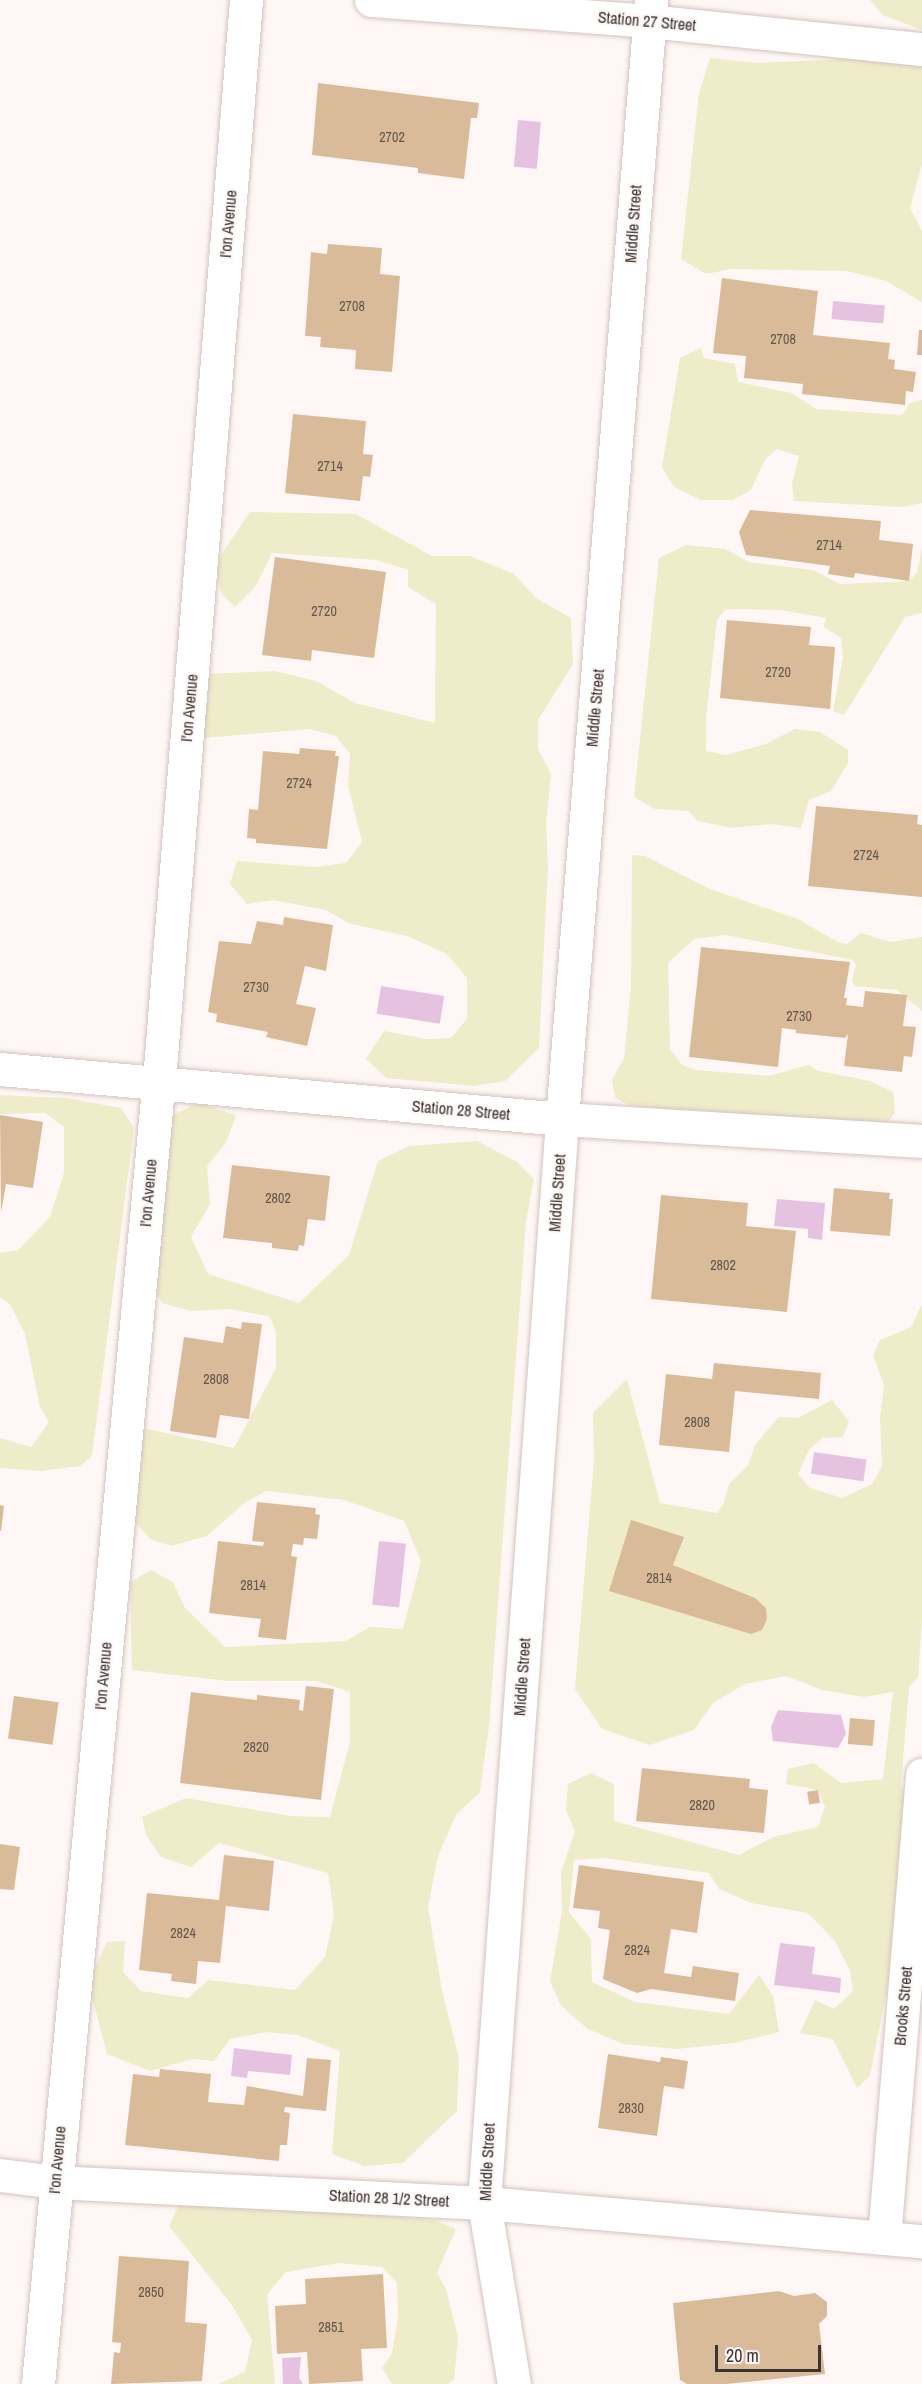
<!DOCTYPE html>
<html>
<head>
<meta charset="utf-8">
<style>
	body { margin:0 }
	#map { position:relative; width:922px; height:2384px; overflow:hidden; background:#fef7f5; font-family:"Archivo Narrow",sans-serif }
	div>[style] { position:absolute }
	.green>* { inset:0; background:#efecca }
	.water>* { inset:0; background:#e6c2e1; transform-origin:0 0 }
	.building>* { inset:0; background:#dabb99; transform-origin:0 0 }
	.roads { filter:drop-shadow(0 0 2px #d3c3be) drop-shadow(0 0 2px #d3c3be) }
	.street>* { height:33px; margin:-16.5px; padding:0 16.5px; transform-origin:16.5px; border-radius:16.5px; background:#fff }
	.secondary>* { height:33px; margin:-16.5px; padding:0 16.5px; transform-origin:16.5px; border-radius:16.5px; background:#fff }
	span { translate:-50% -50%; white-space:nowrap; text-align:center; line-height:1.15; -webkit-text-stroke:4.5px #fef7f5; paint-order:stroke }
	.number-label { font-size:14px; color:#62564c }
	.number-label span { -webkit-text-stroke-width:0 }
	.street-label { font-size:16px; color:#3a3432 }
	.scale { position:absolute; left:715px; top:2345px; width:106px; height:27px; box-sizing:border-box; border:3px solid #3a3432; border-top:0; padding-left:8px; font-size:18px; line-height:21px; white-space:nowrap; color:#3a3432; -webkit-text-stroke:4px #fef7f5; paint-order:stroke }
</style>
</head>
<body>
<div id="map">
	<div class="green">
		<div style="clip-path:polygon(870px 0,922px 0,922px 30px,883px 15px)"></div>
		<div style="clip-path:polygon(710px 58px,758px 63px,870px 58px,922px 63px,922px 164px,910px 208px,922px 231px,922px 302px,886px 281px,847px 271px,731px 269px,706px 274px,681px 259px,699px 93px)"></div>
		<div style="clip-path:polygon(701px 348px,704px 358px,735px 364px,738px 382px,792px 393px,816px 409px,902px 415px,910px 403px,922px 400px,922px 503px,901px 507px,794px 501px,792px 484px,799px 456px,776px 449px,764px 461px,751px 490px,732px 500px,701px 500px,674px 487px,662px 467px,680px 358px)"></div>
		<div style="clip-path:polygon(250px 512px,356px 514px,432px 556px,470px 556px,514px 574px,536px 598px,571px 618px,573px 664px,538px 720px,538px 749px,551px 774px,546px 823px,548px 866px,539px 1048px,505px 1081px,474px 1086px,386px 1078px,366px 1059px,384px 1031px,427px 1039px,451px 1038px,467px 1019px,467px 978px,447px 954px,407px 936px,348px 923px,326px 910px,273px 900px,247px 904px,230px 884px,237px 861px,315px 867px,346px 863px,362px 842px,348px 786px,350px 754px,336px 736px,310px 729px,202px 738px,207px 674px,275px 671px,316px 681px,355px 703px,435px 723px,436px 604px,408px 587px,408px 570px,377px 560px,272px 553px,256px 586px,235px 607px,222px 595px,214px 565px)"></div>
		<div style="clip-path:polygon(686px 545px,725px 549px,749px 562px,813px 570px,840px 584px,909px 581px,917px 573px,922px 547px,922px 613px,905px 617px,844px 715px,833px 711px,843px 657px,841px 638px,824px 627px,826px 618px,781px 610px,726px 609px,717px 620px,706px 718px,706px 751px,726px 755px,766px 744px,795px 729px,820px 732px,848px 750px,848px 763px,831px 791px,809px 800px,801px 828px,771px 824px,732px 828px,698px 821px,688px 811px,655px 809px,634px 797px,659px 558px)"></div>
		<div style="clip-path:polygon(632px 855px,645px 856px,710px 889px,798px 919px,838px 942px,847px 944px,861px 933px,890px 942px,922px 937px,922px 1011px,897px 990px,855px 986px,852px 981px,856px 965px,853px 960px,726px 935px,694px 939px,668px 963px,670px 1049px,682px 1065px,696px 1070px,769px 1076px,808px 1065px,819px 1071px,870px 1081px,893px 1092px,895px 1113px,886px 1124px,791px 1122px,629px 1105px,615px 1098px,612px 1080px,624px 1058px,631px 987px)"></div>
		<div style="clip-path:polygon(0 1095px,67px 1098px,121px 1108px,134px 1128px,92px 1456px,80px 1466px,41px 1471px,0 1468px,0 1438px,31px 1447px,49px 1422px,40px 1407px,25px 1334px,10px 1304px,0 1298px,0 1253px,18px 1250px,50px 1217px,64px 1173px,64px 1127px,45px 1113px,0 1114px)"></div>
		<div style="clip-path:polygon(198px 1103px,236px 1115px,226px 1143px,207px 1166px,210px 1204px,191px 1237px,208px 1274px,299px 1303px,349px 1255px,378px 1161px,409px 1146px,477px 1141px,517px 1162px,534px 1179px,526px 1221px,489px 1726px,480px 1792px,456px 1815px,438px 1856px,428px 1907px,442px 1991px,459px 2058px,457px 2111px,403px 2163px,364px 2166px,332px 2154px,340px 2051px,298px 2035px,267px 2032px,230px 2039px,214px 2061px,193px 2059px,150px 2071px,107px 2054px,88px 1982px,107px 1942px,125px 1941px,123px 1972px,141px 1991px,188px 1998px,208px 1980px,295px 1990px,325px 1957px,334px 1915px,328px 1873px,219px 1843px,191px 1867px,161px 1857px,146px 1835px,142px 1817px,186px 1798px,290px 1816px,330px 1817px,350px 1742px,350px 1692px,316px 1681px,228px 1681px,132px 1670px,130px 1582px,151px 1570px,173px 1582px,185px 1608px,225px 1647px,346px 1641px,370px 1627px,403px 1629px,421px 1561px,404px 1521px,344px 1500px,266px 1491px,243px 1504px,207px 1536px,171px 1546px,150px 1539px,134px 1521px,143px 1428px,234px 1448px,276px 1368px,276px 1331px,269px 1316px,229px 1309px,190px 1311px,162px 1303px,148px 1278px,169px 1117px)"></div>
		<div style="clip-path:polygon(922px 1304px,922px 1619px,918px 1677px,909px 1687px,901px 1784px,909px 1808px,894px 1953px,870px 2076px,857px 2088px,833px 2039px,800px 2033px,815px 2000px,834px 2009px,853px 1991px,850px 1971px,835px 1941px,808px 1913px,751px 1903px,719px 1889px,709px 1873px,604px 1858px,574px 1860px,569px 1912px,591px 1939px,592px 1982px,635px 2002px,729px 2014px,759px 1975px,773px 1996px,779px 2032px,734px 2043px,676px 2049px,623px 2044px,588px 2029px,561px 2006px,550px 1981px,562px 1912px,561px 1872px,575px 1831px,566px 1810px,568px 1784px,591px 1773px,614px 1784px,614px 1821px,739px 1855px,773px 1837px,818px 1827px,825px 1807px,818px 1790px,786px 1784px,788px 1769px,814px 1763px,841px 1783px,883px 1779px,893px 1692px,864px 1697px,822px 1690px,786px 1676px,745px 1684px,713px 1703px,694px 1730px,650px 1745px,602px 1729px,575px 1689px,594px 1460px,593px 1413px,627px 1379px,660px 1503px,717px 1513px,724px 1503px,729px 1484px,748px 1465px,755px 1445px,779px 1417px,798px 1418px,832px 1400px,849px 1421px,843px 1437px,822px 1438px,809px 1450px,798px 1474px,810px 1488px,842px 1498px,872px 1484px,882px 1466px,880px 1417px,884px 1385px,873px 1355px,880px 1340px,911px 1327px)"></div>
		<div style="clip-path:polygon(182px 2198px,434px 2220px,456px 2229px,437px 2273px,446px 2289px,458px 2337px,454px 2380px,447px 2384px,392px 2384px,382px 2368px,392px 2353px,398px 2318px,397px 2283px,382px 2267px,339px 2263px,286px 2272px,267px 2294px,275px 2384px,218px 2384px,245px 2372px,252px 2340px,232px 2305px,169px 2226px)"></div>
	</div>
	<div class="water">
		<div style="left:518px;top:120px;width:23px;height:47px;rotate:5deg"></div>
		<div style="left:833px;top:301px;width:52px;height:18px;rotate:5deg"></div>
		<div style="left:381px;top:986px;width:64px;height:28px;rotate:9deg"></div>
		<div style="clip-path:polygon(777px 1199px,825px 1203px,822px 1240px,808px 1238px,808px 1229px,774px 1226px)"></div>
		<div style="left:814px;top:1452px;width:53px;height:22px;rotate:8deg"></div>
		<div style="left:379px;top:1541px;width:27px;height:64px;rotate:6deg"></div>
		<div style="clip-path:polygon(778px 1710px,841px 1715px,846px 1734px,838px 1748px,773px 1741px,771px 1727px)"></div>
		<div style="clip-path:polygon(780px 1943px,815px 1947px,812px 1974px,841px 1978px,840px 1993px,774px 1985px)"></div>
		<div style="clip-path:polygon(234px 2048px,292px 2055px,290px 2075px,248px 2071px,247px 2078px,231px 2076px)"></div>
		<div style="clip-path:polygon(301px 2357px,299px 2378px,303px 2384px,283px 2384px,282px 2358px)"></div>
	</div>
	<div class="building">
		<div style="clip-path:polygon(318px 83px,479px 103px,477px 118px,471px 118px,464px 179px,418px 173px,418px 168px,312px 155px)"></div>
		<div style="clip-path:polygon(328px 244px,382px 248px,380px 274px,400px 276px,392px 372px,355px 369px,356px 350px,320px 347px,321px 337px,305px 336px,311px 252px,327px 254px)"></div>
		<div style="clip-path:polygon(722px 278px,818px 291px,813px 335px,890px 343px,888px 359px,895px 360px,894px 369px,916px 372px,913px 392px,906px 391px,905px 405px,802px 394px,803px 384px,744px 378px,746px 356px,713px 353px)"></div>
		<div style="clip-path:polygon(919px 330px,922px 330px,922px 355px,917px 355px)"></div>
		<div style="clip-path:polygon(293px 414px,366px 421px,363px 454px,373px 455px,370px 477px,363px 476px,360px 501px,285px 493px)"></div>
		<div style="clip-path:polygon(750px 510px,881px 521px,879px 540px,913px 544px,909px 581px,855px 573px,854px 578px,828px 574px,830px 566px,746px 555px,739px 532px)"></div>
		<div style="clip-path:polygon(275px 557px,386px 572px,374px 658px,312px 650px,311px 661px,262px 655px)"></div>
		<div style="clip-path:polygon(727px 620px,811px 627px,809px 645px,835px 647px,830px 709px,720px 698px)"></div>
		<div style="clip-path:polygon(300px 748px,336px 751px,335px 756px,339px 756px,327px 849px,256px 843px,256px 839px,247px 838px,249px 809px,258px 810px,263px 751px,299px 754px)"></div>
		<div style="clip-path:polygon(816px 806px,918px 815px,917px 824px,922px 825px,922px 897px,808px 886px)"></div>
		<div style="clip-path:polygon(284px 917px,333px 925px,326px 971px,305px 966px,296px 1004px,316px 1008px,307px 1046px,266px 1037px,268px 1032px,216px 1022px,217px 1014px,208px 1012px,219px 941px,251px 944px,257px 921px,283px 925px)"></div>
		<div style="clip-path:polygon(701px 947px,850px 962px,844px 998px,847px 998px,846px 1005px,863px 1007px,865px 991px,907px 995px,903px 1026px,916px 1027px,912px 1057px,904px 1056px,902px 1072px,844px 1066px,848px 1034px,845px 1038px,796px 1033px,796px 1030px,782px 1028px,778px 1067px,689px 1057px)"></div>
		<div style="clip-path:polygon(0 1115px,43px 1122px,33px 1188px,6px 1184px,1px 1212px)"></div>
		<div style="clip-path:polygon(232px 1165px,330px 1176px,325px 1221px,308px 1219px,304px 1246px,299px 1245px,298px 1251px,272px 1248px,272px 1243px,223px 1238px)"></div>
		<div style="clip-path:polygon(834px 1188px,890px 1193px,889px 1199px,893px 1199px,890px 1236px,830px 1231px)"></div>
		<div style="clip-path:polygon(661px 1195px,748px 1203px,746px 1226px,796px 1231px,787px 1312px,651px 1299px)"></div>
		<div style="clip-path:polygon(242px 1322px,262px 1324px,249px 1419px,220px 1415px,216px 1438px,170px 1431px,184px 1337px,223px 1343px,226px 1326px,241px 1329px)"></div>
		<div style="clip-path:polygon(714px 1363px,821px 1373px,819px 1399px,735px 1391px,729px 1452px,659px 1445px,666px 1374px,712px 1379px)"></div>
		<div style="clip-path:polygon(257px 1502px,316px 1508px,315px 1514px,320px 1515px,317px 1539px,304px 1538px,303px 1545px,293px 1544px,291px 1556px,297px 1557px,286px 1640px,258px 1637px,261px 1619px,209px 1613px,218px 1541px,263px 1546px,264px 1542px,252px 1541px)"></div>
		<div style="clip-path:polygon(0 1505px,4px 1506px,1px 1531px,0 1531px)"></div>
		<div style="clip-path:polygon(631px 1520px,684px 1537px,673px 1565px,755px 1598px,766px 1608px,767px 1619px,762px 1630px,751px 1634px,609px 1591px)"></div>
		<div style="clip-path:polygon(306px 1686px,334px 1689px,321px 1800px,180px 1783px,191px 1692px,257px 1700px,257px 1695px,300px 1700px,299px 1710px,303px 1711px)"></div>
		<div style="left:14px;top:1696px;width:45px;height:43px;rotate:8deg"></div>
		<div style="left:850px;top:1718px;width:25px;height:26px;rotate:5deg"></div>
		<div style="clip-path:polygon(642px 1768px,750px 1779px,749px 1788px,768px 1790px,764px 1833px,636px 1821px)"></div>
		<div style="left:818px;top:1790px;width:13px;height:11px;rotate:81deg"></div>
		<div style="clip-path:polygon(0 1844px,20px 1847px,14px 1890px,0 1889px)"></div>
		<div style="clip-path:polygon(224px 1855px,274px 1861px,269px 1911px,226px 1906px,220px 1963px,198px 1961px,196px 1984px,171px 1981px,172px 1974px,139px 1970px,147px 1893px,219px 1900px)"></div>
		<div style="clip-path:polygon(579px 1865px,704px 1882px,697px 1933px,671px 1929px,664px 1973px,691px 1977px,693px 1966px,739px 1973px,735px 2001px,651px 1989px,637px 1993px,603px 1979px,610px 1930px,598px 1928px,600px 1911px,573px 1908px)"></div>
		<div style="clip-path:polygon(608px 2054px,660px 2062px,661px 2057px,688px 2061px,684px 2089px,664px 2086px,657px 2136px,598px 2128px)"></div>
		<div style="clip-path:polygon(307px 2058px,331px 2060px,326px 2111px,285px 2107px,284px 2112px,290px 2113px,287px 2145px,280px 2145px,279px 2161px,125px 2145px,133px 2074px,159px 2077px,160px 2069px,211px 2074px,208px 2102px,244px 2105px,247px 2086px,303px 2096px)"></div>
		<div style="clip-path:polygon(119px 2256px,189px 2261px,185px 2322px,207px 2324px,202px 2381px,111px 2384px,114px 2352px,120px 2353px,121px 2343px,112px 2342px)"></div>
		<div style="clip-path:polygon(383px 2274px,387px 2348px,361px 2349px,363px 2381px,309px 2384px,307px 2352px,277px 2354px,275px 2306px,306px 2304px,305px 2279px)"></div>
		<div style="clip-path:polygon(779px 2291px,794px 2296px,815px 2293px,827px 2302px,827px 2316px,819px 2324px,825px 2374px,726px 2384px,687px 2384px,680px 2380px,673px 2303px)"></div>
	</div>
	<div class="roads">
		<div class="street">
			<div style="left:371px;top:0;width:279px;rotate:4.3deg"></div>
			<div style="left:649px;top:21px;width:274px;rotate:5.9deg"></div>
			<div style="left:0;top:1069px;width:564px;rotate:5.08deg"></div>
			<div style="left:562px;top:1119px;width:361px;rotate:3.5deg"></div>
			<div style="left:0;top:2175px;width:55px;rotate:7.3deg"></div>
			<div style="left:55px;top:2182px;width:430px;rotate:2.8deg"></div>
			<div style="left:484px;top:2203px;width:440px;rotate:5deg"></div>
			<div style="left:884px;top:2238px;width:465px;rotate:-85.3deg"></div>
			<div style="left:38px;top:2384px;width:1346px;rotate:-84.71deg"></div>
			<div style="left:162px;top:1044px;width:1047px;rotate:-85.4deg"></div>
		</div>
		<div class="secondary">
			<div style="left:514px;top:2384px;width:183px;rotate:-99.4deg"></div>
			<div style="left:484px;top:2203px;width:1087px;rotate:-85.88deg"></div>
			<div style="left:562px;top:1119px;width:1123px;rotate:-85.45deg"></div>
		</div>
	</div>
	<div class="number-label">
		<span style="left:392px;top:137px">2702</span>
		<span style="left:352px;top:306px">2708</span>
		<span style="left:783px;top:339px">2708</span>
		<span style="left:330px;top:466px">2714</span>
		<span style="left:829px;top:545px">2714</span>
		<span style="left:324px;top:611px">2720</span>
		<span style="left:778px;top:672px">2720</span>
		<span style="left:299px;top:783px">2724</span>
		<span style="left:866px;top:855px">2724</span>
		<span style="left:256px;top:987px">2730</span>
		<span style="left:799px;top:1016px">2730</span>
		<span style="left:278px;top:1198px">2802</span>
		<span style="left:723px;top:1265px">2802</span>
		<span style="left:216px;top:1379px">2808</span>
		<span style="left:697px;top:1422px">2808</span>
		<span style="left:659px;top:1578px">2814</span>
		<span style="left:253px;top:1585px">2814</span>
		<span style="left:256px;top:1747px">2820</span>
		<span style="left:702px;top:1805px">2820</span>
		<span style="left:183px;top:1933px">2824</span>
		<span style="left:637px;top:1950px">2824</span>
		<span style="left:631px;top:2108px">2830</span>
		<span style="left:151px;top:2292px">2850</span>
		<span style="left:331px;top:2327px">2851</span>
	</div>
	<div class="street-label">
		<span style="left:647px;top:21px;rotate:5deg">Station 27 Street</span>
		<span style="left:228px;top:224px;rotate:-85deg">I'on Avenue</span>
		<span style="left:633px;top:224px;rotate:-86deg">Middle Street</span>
		<span style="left:189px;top:708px;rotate:-85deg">I'on Avenue</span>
		<span style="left:595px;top:708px;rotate:-85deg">Middle Street</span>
		<span style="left:461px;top:1110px;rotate:5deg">Station 28 Street</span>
		<span style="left:148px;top:1193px;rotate:-85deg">I'on Avenue</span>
		<span style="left:557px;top:1193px;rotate:-86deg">Middle Street</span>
		<span style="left:103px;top:1676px;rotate:-85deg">I'on Avenue</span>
		<span style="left:522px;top:1677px;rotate:-86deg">Middle Street</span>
		<span style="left:903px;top:2006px;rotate:-85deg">Brooks Street</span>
		<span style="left:57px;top:2160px;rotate:-85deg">I'on Avenue</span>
		<span style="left:487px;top:2162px;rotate:-87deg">Middle Street</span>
		<span style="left:389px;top:2198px;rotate:3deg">Station 28 1/2 Street</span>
	</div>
	<div class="scale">20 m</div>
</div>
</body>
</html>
